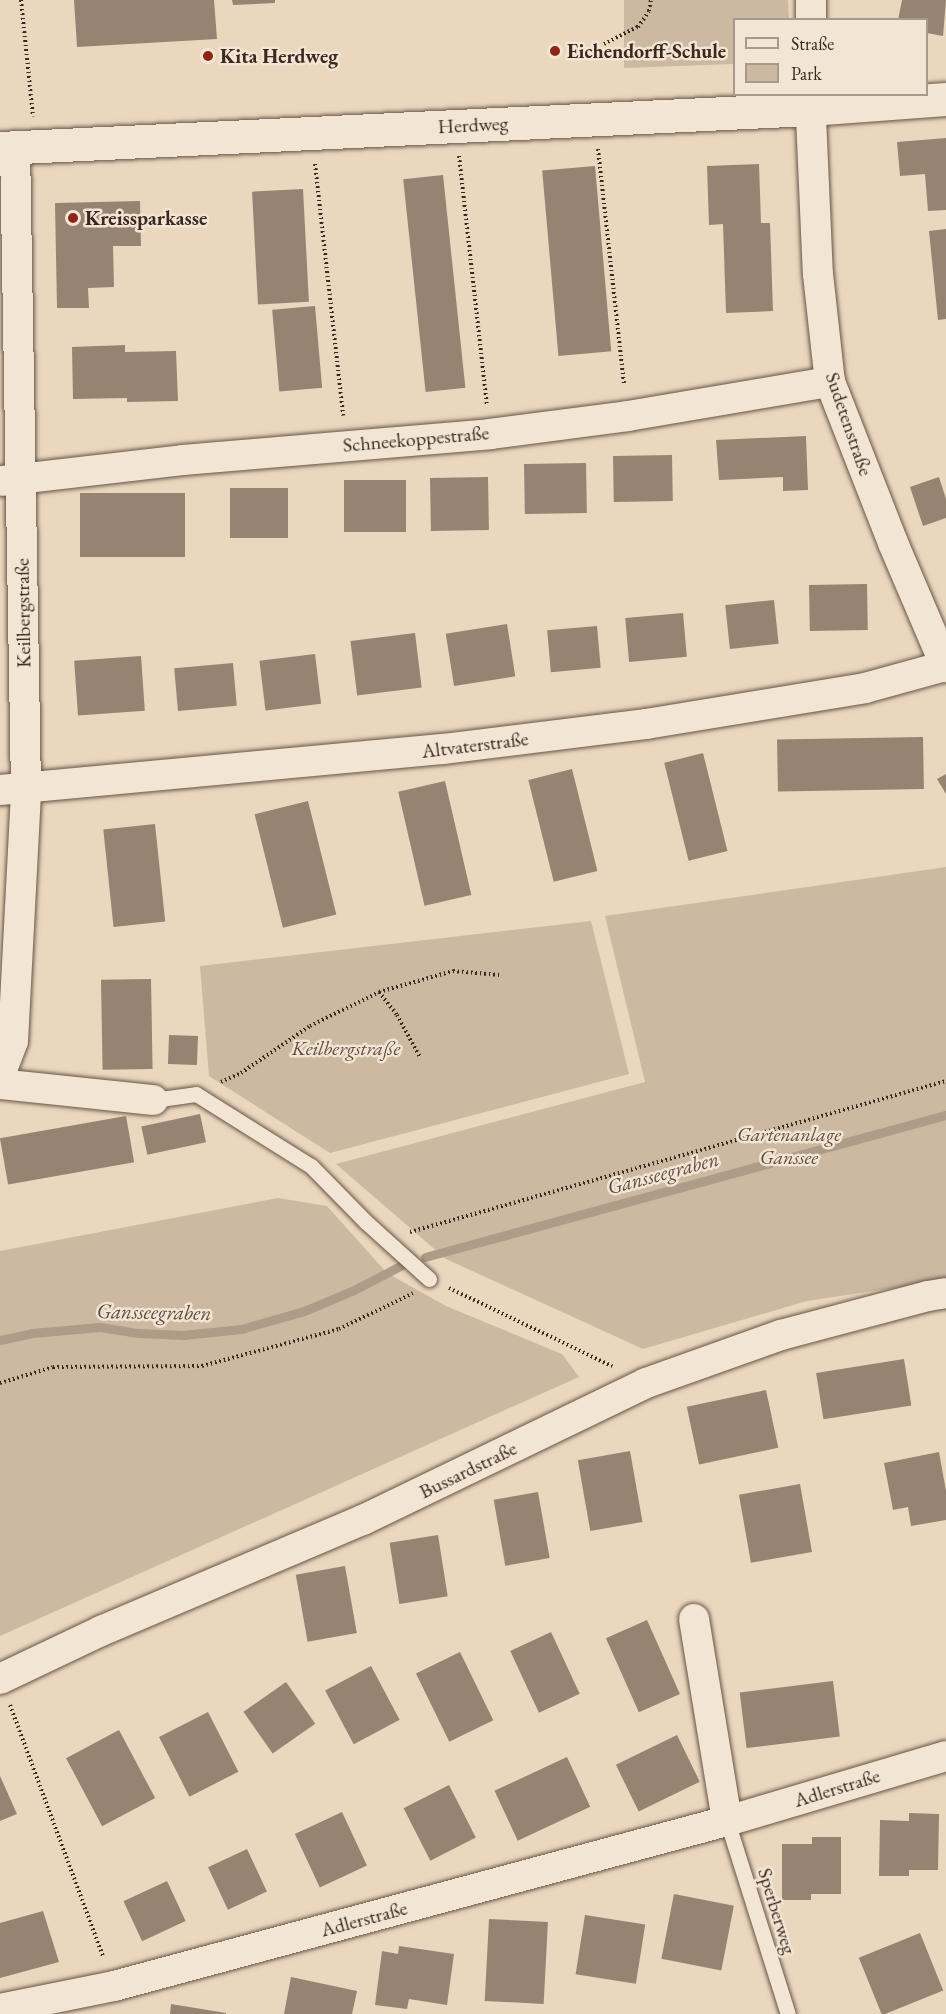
<!DOCTYPE html>
<html>
<head>
<meta charset="utf-8">
<style>
	body { margin:0 }
	#map { position:relative; width:946px; height:2014px; overflow:hidden; background:#ebd7bd; font-family:"EB Garamond",serif }
	div>[style] { position:absolute }
	.green>* { inset:0; background:#cdb9a2 }
	.stream>* { height:9px; margin:-4.5px; padding:0 4.5px; transform-origin:4.5px; border-radius:4.5px; background:#af9c88 }
	.building>* { inset:0; background:#978372; transform-origin:0 0 }
	.path>* { height:4px; margin-top:-2px; transform-origin:0; background:repeating-linear-gradient(90deg,#3b2820 0 1.5px,transparent 0 4.5px) }
	.roads { filter:drop-shadow(0 0 2px #675447) drop-shadow(0 0 2px #675447) }
	.lane>* { height:15px; margin:-7.5px; padding:0 7.5px; transform-origin:7.5px; border-radius:7.5px; background:#f2e5d4 }
	.street>* { height:30px; margin:-15px; padding:0 15px; transform-origin:15px; border-radius:15px; background:#f2e5d4 }
	.secondary>* { height:33px; margin:-16.5px; padding:0 16.5px; transform-origin:16.5px; border-radius:16.5px; background:#f2e5d4 }
	.dots>* { width:16px; height:16px; translate:-50% -50%; box-sizing:border-box; border:3px solid #f2e5d4; border-radius:50% }
	span { translate:-50% -50%; white-space:nowrap; text-align:center; line-height:1.15; -webkit-text-stroke:5px #f2e5d4; paint-order:stroke }
	.poi-label { font-size:20px; color:#3b2820; font-weight:700 }
	.left { translate:0 -50%; text-align:left }
	.street-label { font-size:20px; color:#3b2820 }
	.park-label { font-size:20px; color:#604c40; font-style:italic }
	.water-label { font-size:21px; color:#5e4b3f; font-style:italic }
	.legend { position:absolute; left:733px; top:18px; width:195px; height:78px; box-sizing:border-box; background:#f2e5d4; border:2px solid #a9998c; margin:0; padding:8px 10px; list-style:none; font-size:18px; color:#3b2820 }
	.legend li { display:flex; align-items:center; gap:12px; height:30px }
	.legend b { width:30px; border:2px solid #a9998c }
</style>
</head>
<body>
<div id="map">
	<div class="green">
		<div style="clip-path:polygon(624px 0,788px 0,789px 19px,734px 20px,734px 64px,624px 68px)"></div>
		<div style="clip-path:polygon(946px 867px,946px 1280px,807px 1301px,643px 1349px,446px 1259px,336px 1164px,645px 1082px,605px 916px)"></div>
		<div style="clip-path:polygon(591px 921px,629px 1074px,330px 1153px,209px 1076px,200px 966px)"></div>
		<div style="clip-path:polygon(278px 1198px,327px 1206px,387px 1273px,446px 1306px,562px 1354px,579px 1377px,0 1636px,0 1251px)"></div>
	</div>
	<div class="stream">
		<div style="left:425px;top:1257px;width:540px;rotate:-15.25deg"></div>
		<div style="left:0;top:1340px;width:33px;rotate:-12deg"></div>
		<div style="left:32px;top:1333px;width:68px;rotate:-5deg"></div>
		<div style="left:100px;top:1327px;width:39px;rotate:9deg"></div>
		<div style="left:139px;top:1333px;width:44px;rotate:2.6deg"></div>
		<div style="left:183px;top:1335px;width:58px;rotate:-5.9deg"></div>
		<div style="left:241px;top:1329px;width:66px;rotate:-15.9deg"></div>
		<div style="left:304px;top:1311px;width:54px;rotate:-22.8deg"></div>
		<div style="left:354px;top:1290px;width:54px;rotate:-27.5deg"></div>
	</div>
	<div class="building">
		<div style="clip-path:polygon(74px 0,214px 0,217px 39px,77px 47px)"></div>
		<div style="clip-path:polygon(232px 0,275px 0,275px 3px,233px 5px)"></div>
		<div style="clip-path:polygon(902px 0,946px 0,943px 36px,927px 33px,927px 20px,898px 20px)"></div>
		<div style="clip-path:polygon(946px 138px,946px 210px,928px 211px,925px 174px,900px 176px,897px 142px)"></div>
		<div style="clip-path:polygon(759px 164px,761px 223px,770px 223px,773px 311px,726px 313px,723px 224px,709px 225px,707px 166px)"></div>
		<div style="left:595px;top:166px;width:186px;height:53px;rotate:85deg"></div>
		<div style="left:443px;top:175px;width:214px;height:40px;rotate:84deg"></div>
		<div style="left:303px;top:189px;width:113px;height:51px;rotate:87deg"></div>
		<div style="clip-path:polygon(140px 201px,141px 246px,113px 246px,114px 287px,88px 288px,89px 308px,57px 308px,55px 203px)"></div>
		<div style="clip-path:polygon(946px 229px,946px 319px,938px 320px,929px 231px)"></div>
		<div style="left:315px;top:306px;width:82px;height:43px;rotate:85deg"></div>
		<div style="clip-path:polygon(125px 345px,125px 352px,176px 351px,178px 401px,127px 402px,127px 398px,73px 399px,72px 347px)"></div>
		<div style="clip-path:polygon(806px 436px,808px 490px,783px 491px,783px 477px,719px 480px,716px 440px)"></div>
		<div style="left:672px;top:455px;width:46px;height:59px;rotate:89deg"></div>
		<div style="left:586px;top:463px;width:50px;height:62px;rotate:89deg"></div>
		<div style="left:488px;top:477px;width:53px;height:58px;rotate:89deg"></div>
		<div style="clip-path:polygon(939px 477px,946px 499px,946px 518px,923px 526px,910px 487px)"></div>
		<div style="left:406px;top:480px;width:52px;height:62px;rotate:90deg"></div>
		<div style="left:288px;top:488px;width:50px;height:58px;rotate:90deg"></div>
		<div style="left:80px;top:493px;width:105px;height:64px"></div>
		<div style="left:867px;top:584px;width:46px;height:58px;rotate:89deg"></div>
		<div style="left:774px;top:600px;width:44px;height:49px;rotate:84deg"></div>
		<div style="left:683px;top:613px;width:44px;height:58px;rotate:85deg"></div>
		<div style="left:507px;top:624px;width:53px;height:62px;rotate:81deg"></div>
		<div style="left:597px;top:626px;width:42px;height:50px;rotate:85deg"></div>
		<div style="left:415px;top:633px;width:55px;height:65px;rotate:83deg"></div>
		<div style="left:315px;top:654px;width:50px;height:56px;rotate:83deg"></div>
		<div style="left:141px;top:656px;width:55px;height:67px;rotate:86deg"></div>
		<div style="left:233px;top:663px;width:43px;height:59px;rotate:85deg"></div>
		<div style="left:923px;top:737px;width:52px;height:146px;rotate:89deg"></div>
		<div style="left:703px;top:753px;width:101px;height:40px;rotate:76deg"></div>
		<div style="left:572px;top:769px;width:105px;height:45px;rotate:76deg"></div>
		<div style="clip-path:polygon(946px 774px,946px 794px,937px 779px)"></div>
		<div style="left:445px;top:781px;width:117px;height:48px;rotate:77deg"></div>
		<div style="left:308px;top:801px;width:117px;height:55px;rotate:76deg"></div>
		<div style="left:155px;top:824px;width:98px;height:52px;rotate:84deg"></div>
		<div style="left:151px;top:979px;width:90px;height:50px;rotate:89deg"></div>
		<div style="left:169px;top:1035px;width:29px;height:29px;rotate:2deg"></div>
		<div style="left:200px;top:1114px;width:29px;height:60px;rotate:78deg"></div>
		<div style="left:126px;top:1116px;width:47px;height:128px;rotate:80deg"></div>
		<div style="left:904px;top:1359px;width:47px;height:89px;rotate:81deg"></div>
		<div style="left:766px;top:1390px;width:59px;height:81px;rotate:78deg"></div>
		<div style="left:630px;top:1451px;width:72px;height:53px;rotate:80deg"></div>
		<div style="clip-path:polygon(939px 1452px,946px 1491px,946px 1520px,911px 1526px,908px 1507px,893px 1510px,884px 1463px)"></div>
		<div style="left:800px;top:1484px;width:69px;height:62px;rotate:80deg"></div>
		<div style="left:538px;top:1492px;width:67px;height:45px;rotate:80deg"></div>
		<div style="left:438px;top:1535px;width:62px;height:49px;rotate:81deg"></div>
		<div style="left:345px;top:1566px;width:68px;height:50px;rotate:80deg"></div>
		<div style="left:647px;top:1620px;width:81px;height:45px;rotate:66deg"></div>
		<div style="left:551px;top:1632px;width:68px;height:45px;rotate:65deg"></div>
		<div style="left:460px;top:1652px;width:76px;height:49px;rotate:64deg"></div>
		<div style="left:371px;top:1666px;width:61px;height:52px;rotate:62deg"></div>
		<div style="left:833px;top:1681px;width:56px;height:94px;rotate:83deg"></div>
		<div style="left:286px;top:1682px;width:51px;height:52px;rotate:55deg"></div>
		<div style="left:208px;top:1712px;width:67px;height:55px;rotate:63deg"></div>
		<div style="left:119px;top:1730px;width:77px;height:60px;rotate:62deg"></div>
		<div style="left:677px;top:1735px;width:52px;height:68px;rotate:64deg"></div>
		<div style="left:567px;top:1757px;width:55px;height:80px;rotate:65deg"></div>
		<div style="clip-path:polygon(0 1776px,17px 1814px,0 1821px)"></div>
		<div style="left:449px;top:1785px;width:59px;height:51px;rotate:63deg"></div>
		<div style="left:342px;top:1812px;width:59px;height:52px;rotate:65deg"></div>
		<div style="clip-path:polygon(909px 1813px,939px 1814px,938px 1870px,909px 1870px,909px 1876px,879px 1876px,880px 1820px,909px 1821px)"></div>
		<div style="clip-path:polygon(812px 1837px,841px 1837px,841px 1894px,811px 1894px,811px 1900px,782px 1900px,782px 1844px,812px 1844px)"></div>
		<div style="left:247px;top:1849px;width:47px;height:43px;rotate:65deg"></div>
		<div style="left:167px;top:1881px;width:44px;height:48px;rotate:65deg"></div>
		<div style="left:674px;top:1894px;width:61px;height:66px;rotate:11deg"></div>
		<div style="clip-path:polygon(43px 1911px,59px 1962px,0 1978px,0 1923px)"></div>
		<div style="left:585px;top:1915px;width:61px;height:60px;rotate:9deg"></div>
		<div style="left:489px;top:1919px;width:59px;height:82px;rotate:3deg"></div>
		<div style="left:920px;top:1933px;width:62px;height:66px;rotate:68deg"></div>
		<div style="clip-path:polygon(399px 1946px,454px 1954px,447px 2005px,409px 1999px,407px 2009px,375px 2005px,382px 1951px,398px 1954px)"></div>
		<div style="clip-path:polygon(291px 1977px,357px 1991px,352px 2014px,284px 2014px)"></div>
		<div style="clip-path:polygon(171px 2004px,226px 2013px,226px 2014px,170px 2014px)"></div>
	</div>
	<div class="path">
		<div style="left:21px;top:0;width:117px;rotate:84.1deg"></div>
		<div style="left:604px;top:44px;width:38px;rotate:-27deg"></div>
		<div style="left:638px;top:27px;width:19px;rotate:-55deg"></div>
		<div style="left:649px;top:11px;width:11px;rotate:-80deg"></div>
		<div style="left:598px;top:149px;width:238px;rotate:83.7deg"></div>
		<div style="left:459px;top:156px;width:251px;rotate:83.6deg"></div>
		<div style="left:315px;top:164px;width:253px;rotate:83.6deg"></div>
		<div style="left:379px;top:992px;width:29px;rotate:52deg"></div>
		<div style="left:397px;top:1015px;width:48px;rotate:61.3deg"></div>
		<div style="left:221px;top:1082px;width:22px;rotate:-24deg"></div>
		<div style="left:241px;top:1073px;width:83px;rotate:-34.3deg"></div>
		<div style="left:310px;top:1026px;width:77px;rotate:-26.2deg"></div>
		<div style="left:379px;top:992px;width:77px;rotate:-15.8deg"></div>
		<div style="left:453px;top:971px;width:47px;rotate:4.9deg"></div>
		<div style="left:410px;top:1232px;width:557px;rotate:-15.73deg"></div>
		<div style="left:449px;top:1288px;width:181px;rotate:25.6deg"></div>
		<div style="left:0;top:1383px;width:55px;rotate:-16.8deg"></div>
		<div style="left:53px;top:1367px;width:149px;rotate:-0.4deg"></div>
		<div style="left:202px;top:1366px;width:142px;rotate:-15.1deg"></div>
		<div style="left:339px;top:1329px;width:82px;rotate:-25.9deg"></div>
		<div style="left:10px;top:1705px;width:269px;rotate:69.7deg"></div>
	</div>
	<div class="roads">
		<div class="lane">
			<div style="left:153px;top:1100px;width:43px;rotate:-7.9deg"></div>
			<div style="left:196px;top:1094px;width:136px;rotate:32.1deg"></div>
			<div style="left:311px;top:1166px;width:78px;rotate:45.5deg"></div>
			<div style="left:366px;top:1222px;width:85px;rotate:42.1deg"></div>
			<div style="left:727px;top:1821px;width:202px;rotate:72.5deg"></div>
		</div>
		<div class="street">
			<div style="left:811px;top:20px;width:20px;rotate:-90deg"></div>
			<div style="left:810px;top:94px;width:180px;rotate:87.5deg"></div>
			<div style="left:818px;top:274px;width:109px;rotate:83.7deg"></div>
			<div style="left:830px;top:382px;width:173px;rotate:68.6deg"></div>
			<div style="left:893px;top:543px;width:135px;rotate:66.9deg"></div>
			<div style="left:2px;top:481px;width:182px;rotate:-6.6deg"></div>
			<div style="left:183px;top:460px;width:308px;rotate:-4.8deg"></div>
			<div style="left:490px;top:434px;width:139px;rotate:-7.4deg"></div>
			<div style="left:628px;top:416px;width:205px;rotate:-9.6deg"></div>
			<div style="left:0;top:790px;width:445px;rotate:-5.3deg"></div>
			<div style="left:443px;top:749px;width:205px;rotate:-7deg"></div>
			<div style="left:646px;top:724px;width:222px;rotate:-9.3deg"></div>
			<div style="left:865px;top:688px;width:83px;rotate:-15.4deg"></div>
			<div style="left:0;top:1075px;width:36px;rotate:-69deg"></div>
			<div style="left:13px;top:1041px;width:252px;rotate:-87deg"></div>
			<div style="left:26px;top:789px;width:642px;rotate:-90.98deg"></div>
			<div style="left:0;top:1084px;width:154px;rotate:6deg"></div>
			<div style="left:694px;top:1619px;width:205px;rotate:80.7deg"></div>
			<div style="left:0;top:1679px;width:112px;rotate:-25.4deg"></div>
			<div style="left:101px;top:1631px;width:285px;rotate:-23deg"></div>
			<div style="left:363px;top:1520px;width:314px;rotate:-25.8deg"></div>
			<div style="left:646px;top:1383px;width:143px;rotate:-19.6deg"></div>
			<div style="left:781px;top:1335px;width:152px;rotate:-14.9deg"></div>
			<div style="left:928px;top:1296px;width:18px;rotate:-9deg"></div>
			<div style="left:0;top:2009px;width:116px;rotate:-11.4deg"></div>
			<div style="left:114px;top:1986px;width:635px;rotate:-15.07deg"></div>
			<div style="left:727px;top:1821px;width:228px;rotate:-16.5deg"></div>
		</div>
		<div class="secondary">
			<div style="left:0;top:148px;width:810px;rotate:-2.76deg"></div>
			<div style="left:809px;top:109px;width:137px;rotate:-4.2deg"></div>
		</div>
	</div>
	<div class="dots">
		<div style="left:555px;top:51px;background:#8f2418"></div>
		<div style="left:208px;top:56px;background:#8f2418"></div>
		<div style="left:73px;top:218px;background:#8f2418"></div>
	</div>
	<div class="poi-label">
		<span class="left" style="left:567px;top:51px">Eichendorff-Schule</span>
		<span class="left" style="left:220px;top:56px">Kita Herdweg</span>
		<span class="left" style="left:85px;top:218px">Kreissparkasse</span>
	</div>
	<div class="street-label">
		<span style="left:473px;top:125px;rotate:-3deg">Herdweg</span>
		<span style="left:849px;top:424px;rotate:71deg">Sudetenstraße</span>
		<span style="left:416px;top:439px;rotate:-5deg">Schneekoppestraße</span>
		<span style="left:23px;top:613px;rotate:-91deg">Keilbergstraße</span>
		<span style="left:475px;top:745px;rotate:-7deg">Altvaterstraße</span>
		<span style="left:468px;top:1470px;rotate:-26deg">Bussardstraße</span>
		<span style="left:837px;top:1788px;rotate:-17deg">Adlerstraße</span>
		<span style="left:777px;top:1911px;rotate:73deg">Sperberweg</span>
		<span style="left:364px;top:1919px;rotate:-15deg">Adlerstraße</span>
	</div>
	<div class="park-label">
		<span style="left:346px;top:1048px">Keilbergstraße</span>
		<span style="left:789px;top:1146px">Gartenanlage<br>Ganssee</span>
	</div>
	<div class="water-label">
		<span style="left:663px;top:1173px;rotate:-15deg">Gansseegraben</span>
		<span style="left:154px;top:1312px;rotate:1deg">Gansseegraben</span>
	</div>
	<ul class="legend">
	<li><b style="height:8px;background:#f2e5d4"></b>Straße</li>
	<li><b style="height:16px;background:#cdb9a2"></b>Park</li>
	</ul>
</div>
</body>
</html>
